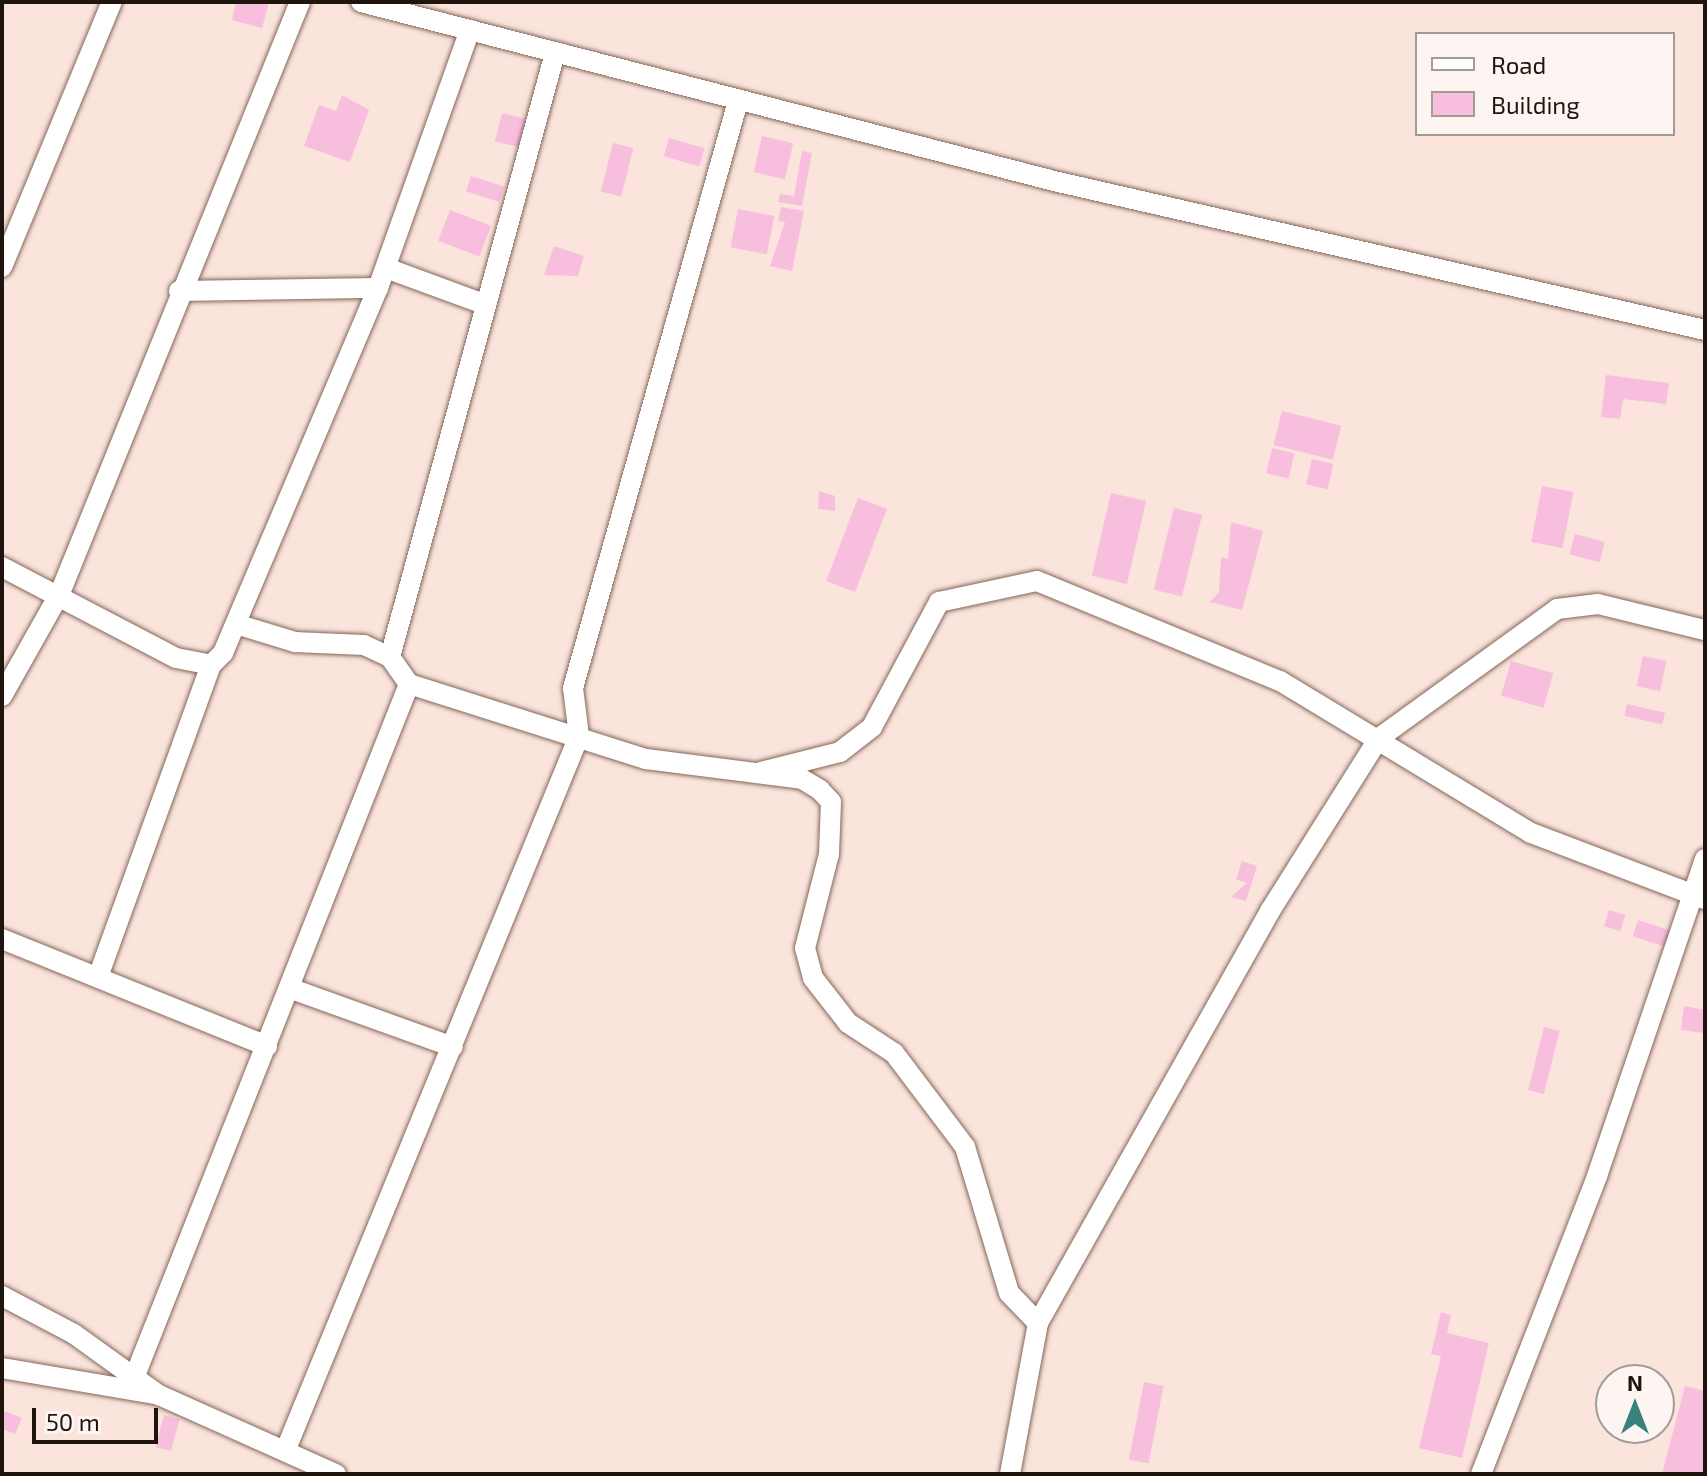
<!DOCTYPE html>
<html>
<head>
<meta charset="utf-8">
<style>
	body { margin:0 }
	#map { position:relative; width:1707px; height:1476px; overflow:hidden; background:#fae4db; font-family:"Exo 2",sans-serif }
	div>[style] { position:absolute }
	.building>* { inset:0; background:#f8bedd; transform-origin:0 0 }
	.roads { filter:drop-shadow(0 0 2px #856659) drop-shadow(0 0 2px #856659) }
	.street>* { height:20px; margin:-10px; padding:0 10px; transform-origin:10px; border-radius:10px; background:#fff }
	span { translate:-50% -50%; white-space:nowrap; text-align:center; line-height:1.15; -webkit-text-stroke:6px #fcf5f2; paint-order:stroke }
	.frame { position:absolute; inset:0; border:4px solid #20140f; pointer-events:none }
	.legend { position:absolute; left:1415px; top:32px; width:260px; height:104px; box-sizing:border-box; background:#fcf5f2; border:2px solid #a49b97; margin:0; padding:10px 14px; list-style:none; font-size:24px; color:#20140f }
	.legend li { display:flex; align-items:center; gap:16px; height:40px }
	.legend b { width:40px; border:2px solid #a49b97 }
	.north { position:absolute; left:1595px; top:1364px; width:80px; height:80px; box-sizing:border-box; background:#fcf5f2; border:2px solid #a49b97; border-radius:50%; rotate:0deg; font-size:22px; font-weight:700; line-height:32px; text-align:center; color:#20140f }
	.north::after { content:''; display:block; margin:auto; width:28px; height:36px; background:#39817b; clip-path:polygon(50% 0,100% 100%,50% 72%,0 100%) }
	.scale { position:absolute; left:32px; top:1408px; width:126px; height:36px; box-sizing:border-box; border:4px solid #20140f; border-top:0; padding-left:10px; font-size:24px; line-height:28px; white-space:nowrap; color:#20140f; -webkit-text-stroke:6px #fcf5f2; paint-order:stroke }
</style>
</head>
<body>
<div id="map">
	<div class="building">
		<div style="clip-path:polygon(236px 2px,269px 2px,262px 28px,232px 20px)"></div>
		<div style="clip-path:polygon(342px 95px,369px 110px,350px 162px,304px 146px,319px 105px,336px 111px)"></div>
		<div style="left:502px;top:113px;width:29px;height:29px;rotate:14deg"></div>
		<div style="left:762px;top:136px;width:32px;height:37px;rotate:13deg"></div>
		<div style="left:669px;top:138px;width:37px;height:19px;rotate:16deg"></div>
		<div style="left:613px;top:143px;width:21px;height:50px;rotate:14deg"></div>
		<div style="clip-path:polygon(802px 151px,812px 153px,802px 206px,778px 202px,780px 194px,794px 196px)"></div>
		<div style="left:471px;top:176px;width:35px;height:16px;rotate:18deg"></div>
		<div style="clip-path:polygon(781px 207px,804px 211px,792px 271px,770px 266px,785px 222px,778px 221px)"></div>
		<div style="left:738px;top:209px;width:37px;height:39px;rotate:11deg"></div>
		<div style="left:450px;top:210px;width:44px;height:33px;rotate:21deg"></div>
		<div style="clip-path:polygon(554px 246px,584px 256px,578px 276px,544px 275px)"></div>
		<div style="clip-path:polygon(1606px 375px,1669px 383px,1666px 404px,1623px 399px,1620px 419px,1601px 417px)"></div>
		<div style="left:1282px;top:411px;width:61px;height:35px;rotate:14deg"></div>
		<div style="left:1272px;top:448px;width:23px;height:26px;rotate:13deg"></div>
		<div style="left:1312px;top:459px;width:22px;height:26px;rotate:13deg"></div>
		<div style="left:1542px;top:486px;width:32px;height:57px;rotate:11deg"></div>
		<div style="clip-path:polygon(819px 491px,835px 496px,835px 511px,818px 509px)"></div>
		<div style="left:1111px;top:493px;width:36px;height:85px;rotate:13deg"></div>
		<div style="left:858px;top:498px;width:31px;height:89px;rotate:21deg"></div>
		<div style="left:1174px;top:508px;width:29px;height:84px;rotate:14deg"></div>
		<div style="clip-path:polygon(1231px 522px,1263px 531px,1242px 610px,1210px 602px,1219px 592px,1221px 557px,1228px 559px)"></div>
		<div style="left:1575px;top:534px;width:31px;height:21px;rotate:15deg"></div>
		<div style="left:1643px;top:656px;width:24px;height:31px;rotate:12deg"></div>
		<div style="left:1511px;top:661px;width:44px;height:36px;rotate:16deg"></div>
		<div style="left:1627px;top:704px;width:39px;height:12px;rotate:13deg"></div>
		<div style="clip-path:polygon(1242px 861px,1257px 866px,1246px 901px,1231px 897px,1247px 883px,1236px 879px)"></div>
		<div style="left:1609px;top:910px;width:17px;height:17px;rotate:17deg"></div>
		<div style="left:1638px;top:920px;width:35px;height:17px;rotate:18deg"></div>
		<div style="clip-path:polygon(1684px 1006px,1705px 1010px,1705px 1033px,1681px 1030px)"></div>
		<div style="left:1544px;top:1027px;width:16px;height:65px;rotate:14deg"></div>
		<div style="clip-path:polygon(1441px 1312px,1451px 1315px,1447px 1333px,1489px 1343px,1462px 1458px,1419px 1448px,1441px 1356px,1431px 1354px)"></div>
		<div style="left:1144px;top:1382px;width:20px;height:79px;rotate:11deg"></div>
		<div style="clip-path:polygon(1685px 1386px,1705px 1391px,1705px 1474px,1662px 1474px)"></div>
		<div style="clip-path:polygon(2px 1410px,22px 1418px,15px 1434px,2px 1429px)"></div>
		<div style="left:164px;top:1415px;width:16px;height:33px;rotate:15deg"></div>
	</div>
	<div class="roads">
		<div class="street">
			<div style="left:361px;top:2px;width:716px;rotate:14.48deg"></div>
			<div style="left:1054px;top:181px;width:668px;rotate:12.89deg"></div>
			<div style="left:2px;top:267px;width:287px;rotate:-67.5deg"></div>
			<div style="left:386px;top:268px;width:101px;rotate:20.2deg"></div>
			<div style="left:179px;top:291px;width:199px;rotate:-0.9deg"></div>
			<div style="left:2px;top:567px;width:196px;rotate:27.6deg"></div>
			<div style="left:176px;top:658px;width:36px;rotate:11deg"></div>
			<div style="left:211px;top:665px;width:17px;rotate:-45deg"></div>
			<div style="left:223px;top:653px;width:397px;rotate:-67deg"></div>
			<div style="left:378px;top:288px;width:274px;rotate:-70.4deg"></div>
			<div style="left:236px;top:624px;width:62px;rotate:17deg"></div>
			<div style="left:295px;top:642px;width:69px;rotate:2.5deg"></div>
			<div style="left:364px;top:645px;width:29px;rotate:25deg"></div>
			<div style="left:390px;top:657px;width:33px;rotate:55deg"></div>
			<div style="left:409px;top:684px;width:249px;rotate:17.6deg"></div>
			<div style="left:646px;top:759px;width:157px;rotate:7.3deg"></div>
			<div style="left:802px;top:779px;width:21px;rotate:31deg"></div>
			<div style="left:820px;top:790px;width:16px;rotate:47deg"></div>
			<div style="left:831px;top:802px;width:52px;rotate:92.2deg"></div>
			<div style="left:829px;top:854px;width:97px;rotate:104.3deg"></div>
			<div style="left:805px;top:948px;width:31px;rotate:75deg"></div>
			<div style="left:813px;top:978px;width:57px;rotate:52.1deg"></div>
			<div style="left:848px;top:1023px;width:55px;rotate:33.1deg"></div>
			<div style="left:894px;top:1053px;width:118px;rotate:52.9deg"></div>
			<div style="left:965px;top:1147px;width:152px;rotate:73.2deg"></div>
			<div style="left:1009px;top:1293px;width:42px;rotate:46deg"></div>
			<div style="left:390px;top:657px;width:626px;rotate:-74.72deg"></div>
			<div style="left:2px;top:696px;width:118px;rotate:-60.6deg"></div>
			<div style="left:60px;top:593px;width:638px;rotate:-67.9deg"></div>
			<div style="left:761px;top:772px;width:81px;rotate:-14.2deg"></div>
			<div style="left:840px;top:752px;width:41px;rotate:-38deg"></div>
			<div style="left:872px;top:727px;width:142px;rotate:-61.8deg"></div>
			<div style="left:939px;top:602px;width:100px;rotate:-12.1deg"></div>
			<div style="left:1037px;top:581px;width:263px;rotate:22.4deg"></div>
			<div style="left:1280px;top:681px;width:293px;rotate:31.2deg"></div>
			<div style="left:1531px;top:833px;width:186px;rotate:20.8deg"></div>
			<div style="left:2px;top:939px;width:286px;rotate:22deg"></div>
			<div style="left:98px;top:977px;width:332px;rotate:-70.1deg"></div>
			<div style="left:289px;top:988px;width:174px;rotate:19.8deg"></div>
			<div style="left:2px;top:1296px;width:81px;rotate:27.8deg"></div>
			<div style="left:74px;top:1334px;width:105px;rotate:35.7deg"></div>
			<div style="left:159px;top:1395px;width:194px;rotate:24.1deg"></div>
			<div style="left:2px;top:1368px;width:155px;rotate:9.6deg"></div>
			<div style="left:134px;top:1378px;width:746px;rotate:-68.38deg"></div>
			<div style="left:286px;top:1449px;width:771px;rotate:-67.66deg"></div>
			<div style="left:579px;top:736px;width:48px;rotate:-97.1deg"></div>
			<div style="left:573px;top:688px;width:610px;rotate:-74.3deg"></div>
			<div style="left:1010px;top:1474px;width:154px;rotate:-79.5deg"></div>
			<div style="left:1038px;top:1323px;width:473px;rotate:-60.6deg"></div>
			<div style="left:1270px;top:911px;width:204px;rotate:-57.8deg"></div>
			<div style="left:1379px;top:738px;width:220px;rotate:-35.9deg"></div>
			<div style="left:1557px;top:609px;width:41px;rotate:-7deg"></div>
			<div style="left:1598px;top:604px;width:110px;rotate:13.7deg"></div>
			<div style="left:1481px;top:1474px;width:320px;rotate:-68.7deg"></div>
			<div style="left:1597px;top:1176px;width:335px;rotate:-71.2deg"></div>
		</div>
	</div>
	<div class="frame"></div>
	<ul class="legend">
	<li><b style="height:10px;background:#fff"></b>Road</li>
	<li><b style="height:22px;background:#f8bedd"></b>Building</li>
	</ul>
	<div class="north">N</div>
	<div class="scale">50 m</div>
</div>
</body>
</html>
